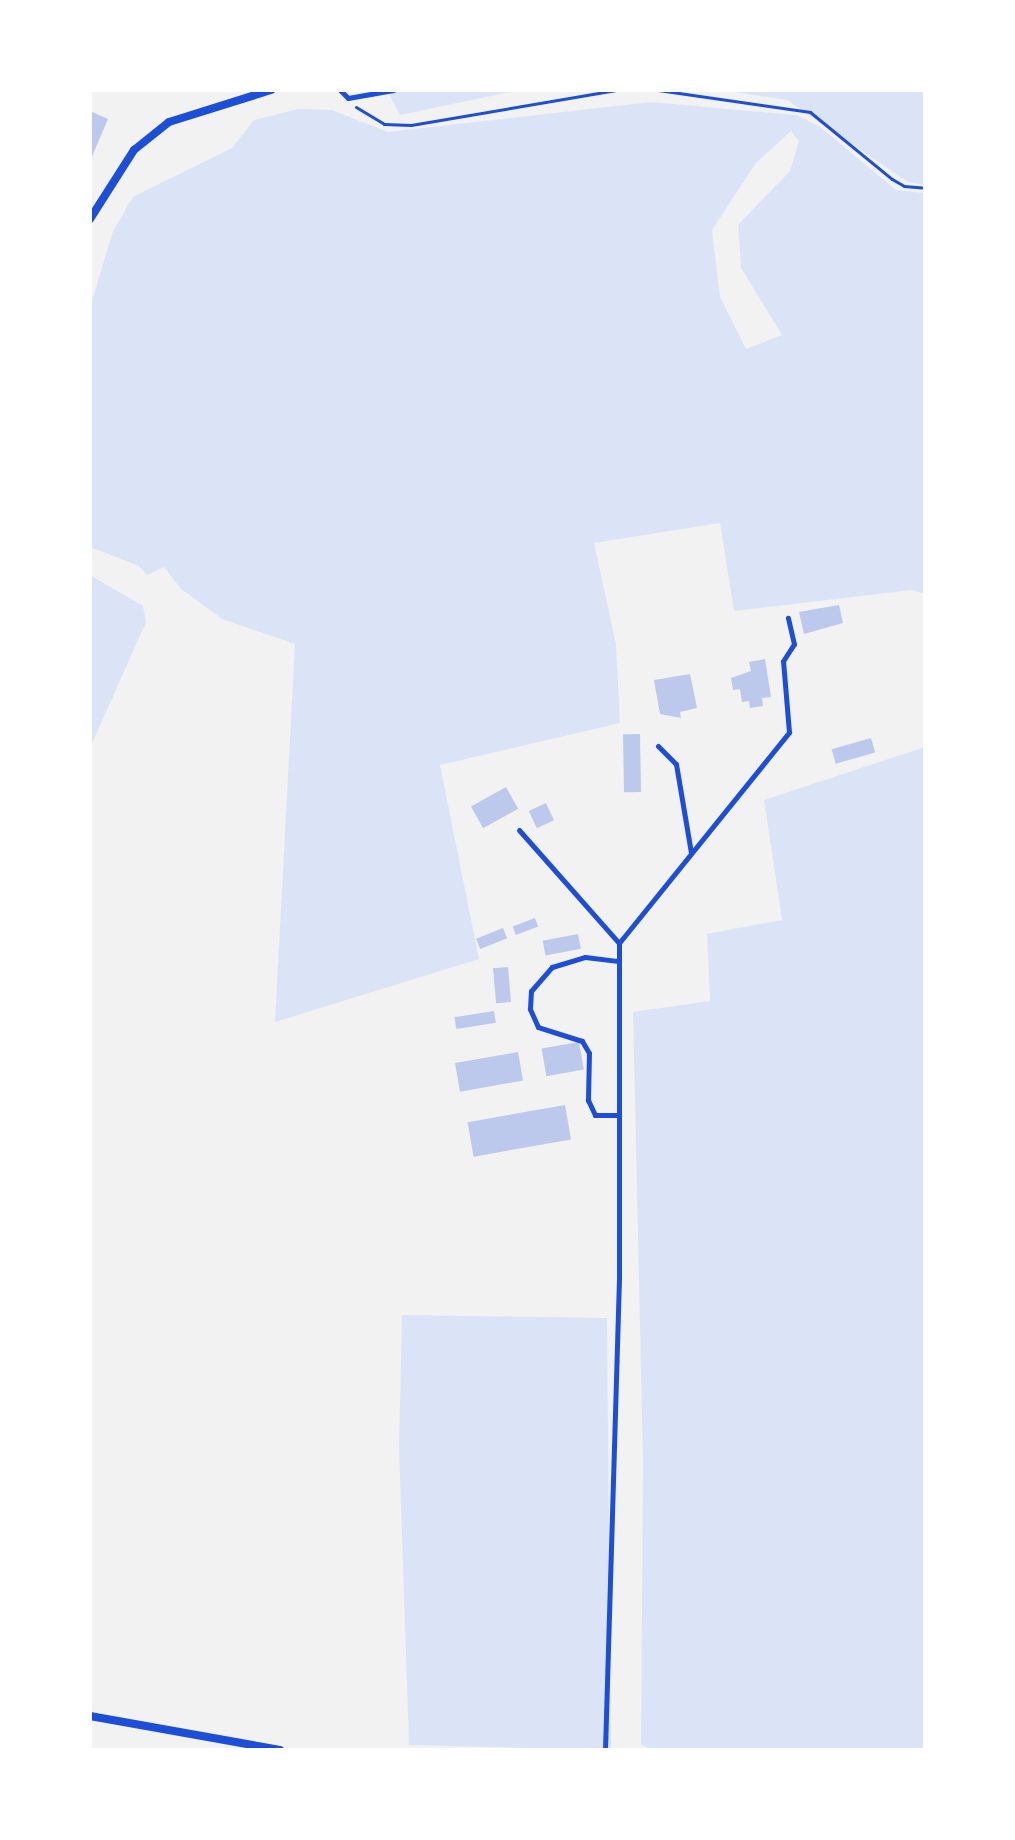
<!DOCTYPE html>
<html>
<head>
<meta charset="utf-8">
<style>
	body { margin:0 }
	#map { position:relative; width:1015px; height:1840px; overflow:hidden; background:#f2f2f2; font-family:Arial,sans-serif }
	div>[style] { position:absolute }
	.green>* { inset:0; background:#dbe4f7 }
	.building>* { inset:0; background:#bdc9ec; transform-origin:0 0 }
	.path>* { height:3px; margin:-1.5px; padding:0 1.5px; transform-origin:1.5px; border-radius:1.5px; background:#1d4ed8 }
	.service>* { height:5px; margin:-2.5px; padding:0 2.5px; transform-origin:2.5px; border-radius:2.5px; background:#1d4ed8 }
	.minor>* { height:8px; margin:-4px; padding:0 4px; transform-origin:4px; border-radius:4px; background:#1d4ed8 }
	span { translate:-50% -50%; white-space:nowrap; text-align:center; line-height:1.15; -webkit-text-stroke:6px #fff; paint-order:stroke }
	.frame { position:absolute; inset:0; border:92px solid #fff; pointer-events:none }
</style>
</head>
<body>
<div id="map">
	<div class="green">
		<div style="clip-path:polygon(387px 90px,520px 90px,400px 115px)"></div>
		<div style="clip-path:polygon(721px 90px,925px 90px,925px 185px,908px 182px,787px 100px)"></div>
		<div style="clip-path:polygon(evenodd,651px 102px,796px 115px,819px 126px,896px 190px,925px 193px,925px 594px,912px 590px,734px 611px,720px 523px,594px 543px,616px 644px,620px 723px,440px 765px,479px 959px,275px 1022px,295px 644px,222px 619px,181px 589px,164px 567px,147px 575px,139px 566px,90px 547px,90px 308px,113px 231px,133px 197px,232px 148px,254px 120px,298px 109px,332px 110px,388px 132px,651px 102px,791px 131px,799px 141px,790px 171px,738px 225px,741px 268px,782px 335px,746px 349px,720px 297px,712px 230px,756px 163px,791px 131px)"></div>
		<div style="clip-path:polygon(90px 575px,143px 606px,146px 622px,90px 748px)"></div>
		<div style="clip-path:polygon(925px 747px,925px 1750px,654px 1750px,641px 1745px,643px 1462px,633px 1012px,710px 1001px,707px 934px,782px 920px,764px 800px)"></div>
		<div style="clip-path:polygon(402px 1315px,607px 1318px,611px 1750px,409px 1745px,399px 1446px)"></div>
	</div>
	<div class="building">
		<div style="clip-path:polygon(90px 111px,108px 119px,90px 161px)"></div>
		<div style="clip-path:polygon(839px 605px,843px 623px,804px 634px,799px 612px)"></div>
		<div style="clip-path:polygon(765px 659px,771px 697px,762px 698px,763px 706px,750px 708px,749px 701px,742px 702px,740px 689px,733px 690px,731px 678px,751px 671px,749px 662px)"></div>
		<div style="clip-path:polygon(690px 674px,697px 708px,680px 712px,681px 718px,660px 714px,654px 680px)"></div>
		<div style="left:640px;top:734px;width:58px;height:17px;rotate:89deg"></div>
		<div style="left:871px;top:738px;width:15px;height:41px;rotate:74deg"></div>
		<div style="left:506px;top:787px;width:25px;height:40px;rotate:61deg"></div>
		<div style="left:546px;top:803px;width:19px;height:19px;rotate:65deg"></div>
		<div style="left:535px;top:918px;width:9px;height:24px;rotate:69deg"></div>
		<div style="left:503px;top:928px;width:11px;height:29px;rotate:68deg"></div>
		<div style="left:578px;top:934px;width:15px;height:36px;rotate:79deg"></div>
		<div style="left:508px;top:967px;width:35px;height:15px;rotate:85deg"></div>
		<div style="left:494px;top:1011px;width:12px;height:40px;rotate:81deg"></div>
		<div style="left:579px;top:1042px;width:28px;height:38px;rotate:80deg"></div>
		<div style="left:518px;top:1052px;width:29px;height:64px;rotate:80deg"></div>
		<div style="left:565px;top:1105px;width:35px;height:99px;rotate:80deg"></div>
	</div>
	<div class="path">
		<div style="left:658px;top:90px;width:154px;rotate:8.2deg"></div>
		<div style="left:810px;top:112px;width:106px;rotate:39.3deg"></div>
		<div style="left:892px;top:179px;width:14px;rotate:30deg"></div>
		<div style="left:904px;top:186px;width:21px;rotate:5deg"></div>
		<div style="left:356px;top:107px;width:33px;rotate:31deg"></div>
		<div style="left:384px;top:124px;width:27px;rotate:2deg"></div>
		<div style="left:411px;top:125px;width:208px;rotate:-9.7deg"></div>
	</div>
	<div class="service">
		<div style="left:340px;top:90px;width:11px;rotate:45deg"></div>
		<div style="left:348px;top:98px;width:46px;rotate:-10.1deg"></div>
		<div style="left:658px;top:746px;width:25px;rotate:45deg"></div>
		<div style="left:676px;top:764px;width:90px;rotate:80.4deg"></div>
		<div style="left:519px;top:830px;width:151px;rotate:48.5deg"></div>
		<div style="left:619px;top:1115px;width:24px;rotate:180deg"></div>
		<div style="left:595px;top:1115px;width:17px;rotate:-115deg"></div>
		<div style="left:588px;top:1100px;width:47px;rotate:-88.8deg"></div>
		<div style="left:589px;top:1053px;width:14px;rotate:-120deg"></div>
		<div style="left:582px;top:1041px;width:46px;rotate:-162.3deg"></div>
		<div style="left:538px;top:1027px;width:20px;rotate:-114deg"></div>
		<div style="left:530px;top:1009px;width:18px;rotate:-87deg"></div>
		<div style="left:531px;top:991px;width:32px;rotate:-49deg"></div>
		<div style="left:552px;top:967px;width:34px;rotate:-17deg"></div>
		<div style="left:585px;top:957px;width:34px;rotate:7deg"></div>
		<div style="left:605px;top:1750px;width:472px;rotate:-88.3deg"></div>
		<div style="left:619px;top:1278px;width:335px;rotate:-90deg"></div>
		<div style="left:619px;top:943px;width:271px;rotate:-51.1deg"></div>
		<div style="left:789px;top:732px;width:71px;rotate:-94.8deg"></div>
		<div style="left:783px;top:661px;width:20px;rotate:-57deg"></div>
		<div style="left:794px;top:644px;width:27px;rotate:-103deg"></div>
	</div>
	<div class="minor">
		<div style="left:90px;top:219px;width:82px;rotate:-57.5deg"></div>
		<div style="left:134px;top:150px;width:45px;rotate:-38.7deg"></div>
		<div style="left:169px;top:122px;width:107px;rotate:-17.4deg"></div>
		<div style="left:90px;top:1716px;width:193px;rotate:10.1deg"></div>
	</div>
	<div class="frame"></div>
</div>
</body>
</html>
